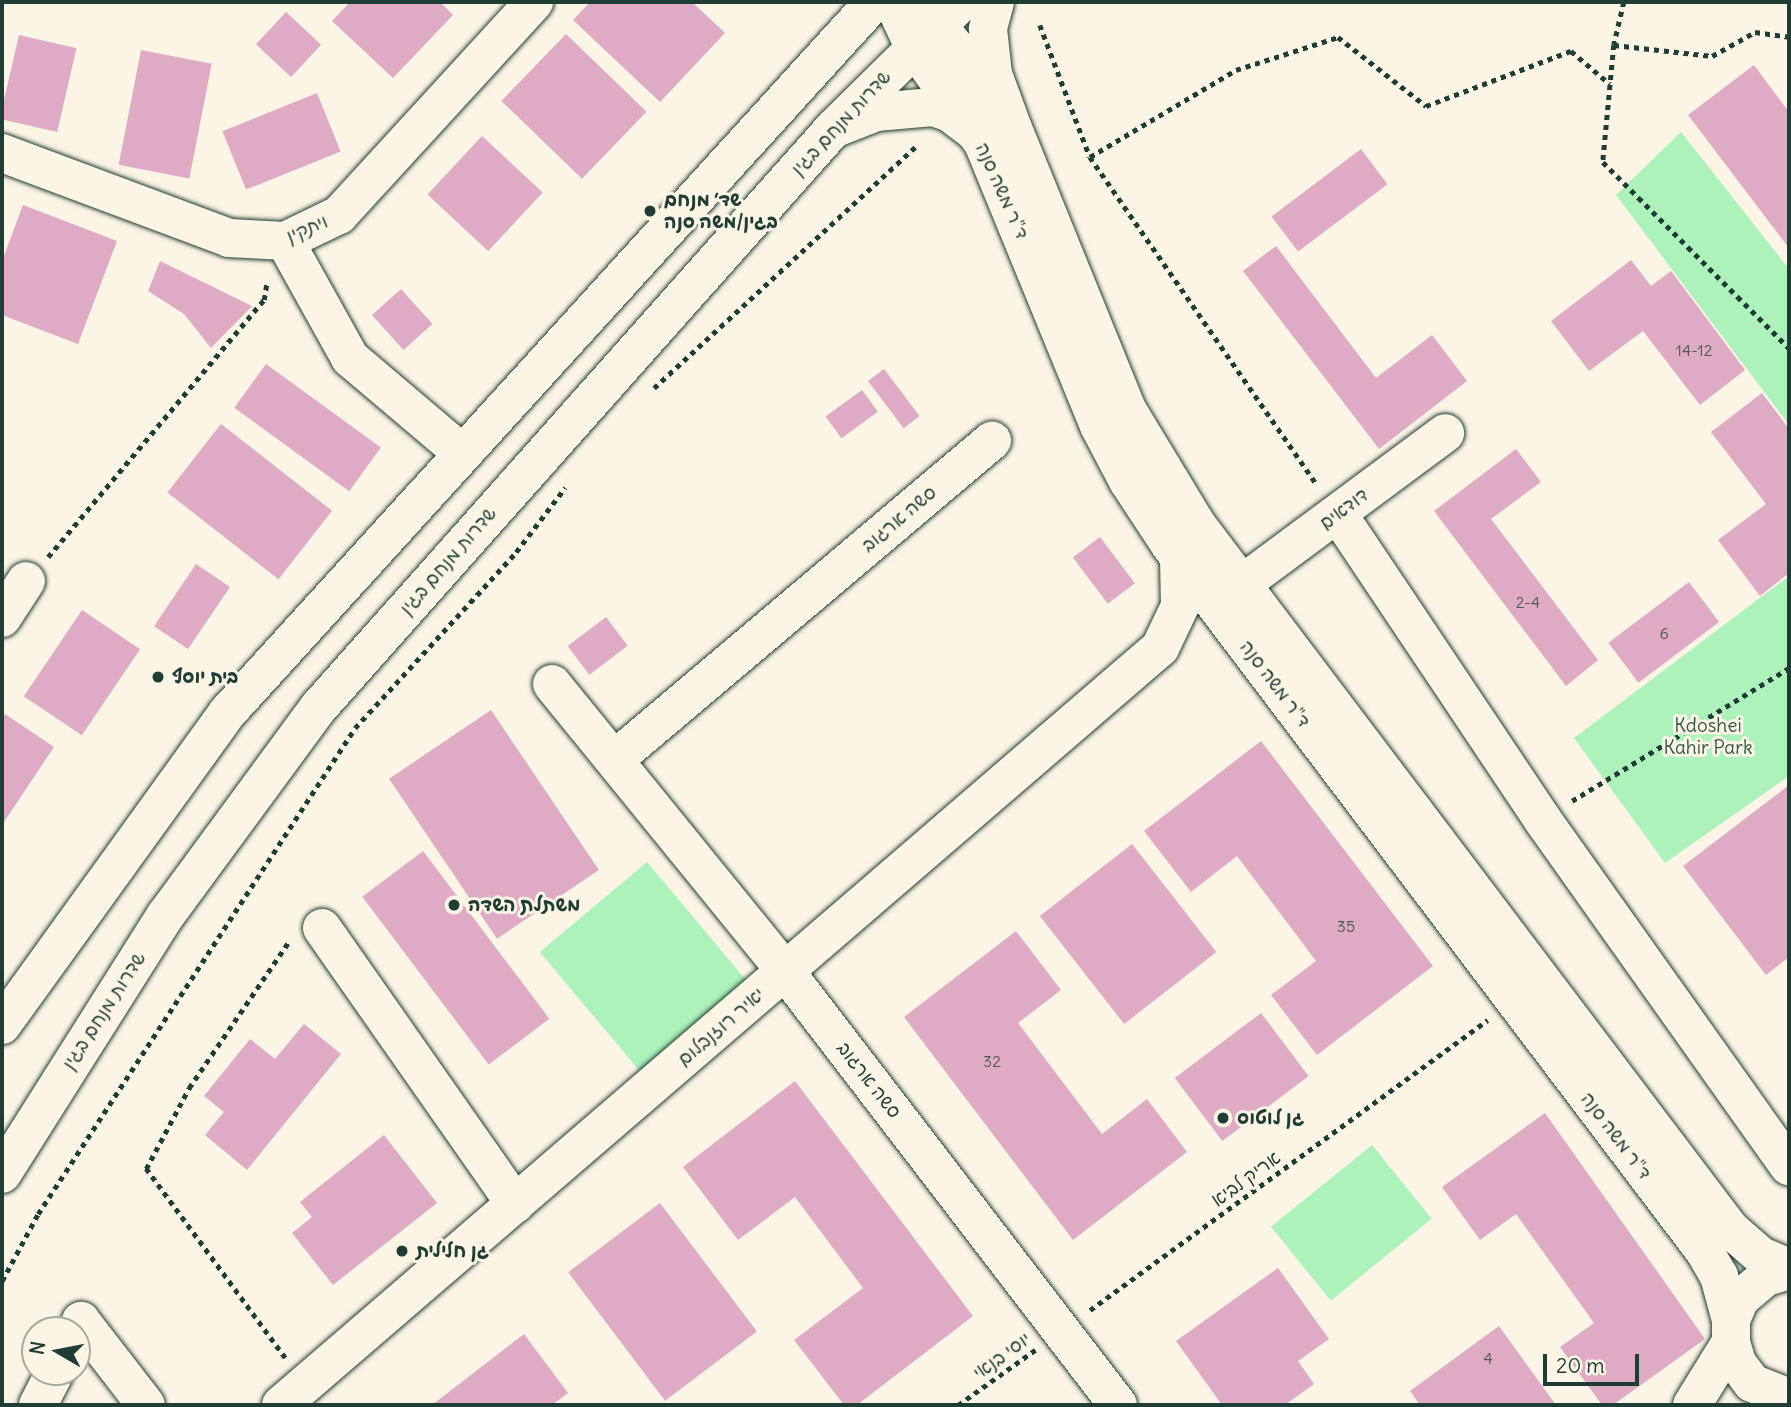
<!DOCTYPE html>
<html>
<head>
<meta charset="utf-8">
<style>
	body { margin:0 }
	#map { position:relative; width:1791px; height:1407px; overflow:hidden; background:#fcf5e5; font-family:Delius,"Playpen Sans Hebrew",sans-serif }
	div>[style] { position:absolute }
	.green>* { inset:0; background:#adf1bb; transform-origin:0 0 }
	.building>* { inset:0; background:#deaac4; transform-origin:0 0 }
	.path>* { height:4.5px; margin-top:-2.25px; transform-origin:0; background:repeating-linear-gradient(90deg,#1f3d34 0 5px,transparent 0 10px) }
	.roads { filter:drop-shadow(0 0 2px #1f3d34) drop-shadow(0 0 2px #1f3d34) }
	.minor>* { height:38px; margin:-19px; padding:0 19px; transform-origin:19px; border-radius:19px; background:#fcf5e5 }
	.major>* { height:38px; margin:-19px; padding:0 19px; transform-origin:19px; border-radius:19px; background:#fcf5e5 }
	.dots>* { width:19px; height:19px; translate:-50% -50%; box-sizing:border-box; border:4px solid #fcf5e5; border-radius:50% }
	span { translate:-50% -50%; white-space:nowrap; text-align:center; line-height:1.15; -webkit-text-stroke:6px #fcf5e5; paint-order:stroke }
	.number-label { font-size:16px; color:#4f5858 }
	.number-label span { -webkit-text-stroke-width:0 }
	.street-label { font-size:19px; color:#1f3d34 }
	.poi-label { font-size:19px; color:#1f3d34; font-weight:700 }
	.left { translate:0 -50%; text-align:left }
	.park-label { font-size:19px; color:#345848 }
	.frame { position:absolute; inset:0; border:4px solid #1f3d34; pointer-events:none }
	.north { position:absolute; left:21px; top:1316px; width:70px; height:70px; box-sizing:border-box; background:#fcf5e5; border:2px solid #a4ab9e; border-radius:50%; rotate:280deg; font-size:19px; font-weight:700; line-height:28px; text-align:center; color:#1f3d34 }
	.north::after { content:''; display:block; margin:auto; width:24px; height:32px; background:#1f3d34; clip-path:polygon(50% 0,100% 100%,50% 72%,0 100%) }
	.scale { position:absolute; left:1543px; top:1354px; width:96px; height:32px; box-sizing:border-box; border:4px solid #1f3d34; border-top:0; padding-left:9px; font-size:21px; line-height:24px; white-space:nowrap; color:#1f3d34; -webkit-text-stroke:5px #fcf5e5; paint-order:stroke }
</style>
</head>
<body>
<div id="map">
	<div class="green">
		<div style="clip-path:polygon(1681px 132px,1789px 269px,1789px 425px,1616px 195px)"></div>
		<div style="clip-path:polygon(1789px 576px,1789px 776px,1665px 863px,1574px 738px)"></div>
		<div style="left:647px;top:862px;width:162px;height:140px;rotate:50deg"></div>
		<div style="left:1372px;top:1145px;width:95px;height:130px;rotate:51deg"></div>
	</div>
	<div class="building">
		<div style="clip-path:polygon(350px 2px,440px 2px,453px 15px,393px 78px,332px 21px)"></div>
		<div style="clip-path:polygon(590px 2px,692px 2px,725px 33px,660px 102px,573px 20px)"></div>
		<div style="left:286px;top:12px;width:48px;height:44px;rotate:43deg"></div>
		<div style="left:566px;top:34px;width:112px;height:93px;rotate:44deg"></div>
		<div style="left:19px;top:35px;width:59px;height:86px;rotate:13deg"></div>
		<div style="left:141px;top:50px;width:72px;height:117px;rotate:11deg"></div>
		<div style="clip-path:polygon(1754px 65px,1789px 112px,1789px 248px,1688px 115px)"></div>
		<div style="left:317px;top:93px;width:63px;height:102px;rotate:68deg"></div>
		<div style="left:482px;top:136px;width:83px;height:80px;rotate:43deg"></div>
		<div style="left:1361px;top:149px;width:44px;height:112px;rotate:53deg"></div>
		<div style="clip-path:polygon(23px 205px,117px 241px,78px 344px,2px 315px,2px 261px)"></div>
		<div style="clip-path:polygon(1276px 246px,1376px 378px,1432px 335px,1467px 381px,1379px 449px,1243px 271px)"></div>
		<div style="clip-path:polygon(1631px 260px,1651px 286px,1671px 271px,1745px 370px,1700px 405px,1643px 331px,1589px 371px,1551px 321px)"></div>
		<div style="clip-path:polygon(160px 261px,252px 306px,211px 348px,184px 314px,148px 291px)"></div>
		<div style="left:401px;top:289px;width:47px;height:39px;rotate:48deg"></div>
		<div style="left:266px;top:364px;width:142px;height:54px;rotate:36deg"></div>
		<div style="left:884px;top:369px;width:59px;height:20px;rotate:53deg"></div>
		<div style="left:862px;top:390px;width:27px;height:45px;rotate:54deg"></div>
		<div style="clip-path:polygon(1762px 393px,1789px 429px,1789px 573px,1760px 596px,1718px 540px,1766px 504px,1711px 432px)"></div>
		<div style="left:221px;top:424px;width:141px;height:87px;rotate:38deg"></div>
		<div style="clip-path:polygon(1516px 449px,1541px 482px,1491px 519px,1598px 660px,1566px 686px,1434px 511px)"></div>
		<div style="left:1100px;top:537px;width:58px;height:34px;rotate:53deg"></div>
		<div style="left:196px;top:564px;width:41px;height:75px;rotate:34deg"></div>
		<div style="left:1689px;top:582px;width:50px;height:101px;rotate:53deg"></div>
		<div style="left:82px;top:610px;width:70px;height:104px;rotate:34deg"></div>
		<div style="left:606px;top:617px;width:36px;height:48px;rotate:53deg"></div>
		<div style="left:491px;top:710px;width:193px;height:123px;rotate:56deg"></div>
		<div style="clip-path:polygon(5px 714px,54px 747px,2px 825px,2px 719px)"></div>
		<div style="clip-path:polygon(1261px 741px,1433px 966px,1317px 1055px,1271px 995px,1316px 961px,1237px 856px,1191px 892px,1144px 831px)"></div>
		<div style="clip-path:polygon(1789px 785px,1789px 957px,1766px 975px,1683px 866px)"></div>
		<div style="left:1132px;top:844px;width:137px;height:117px;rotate:52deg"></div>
		<div style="left:423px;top:851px;width:210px;height:76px;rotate:53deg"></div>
		<div style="clip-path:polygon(1016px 931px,1061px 990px,1018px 1023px,1102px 1134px,1147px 1099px,1187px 1152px,1073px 1240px,904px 1017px)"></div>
		<div style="left:1261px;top:1013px;width:79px;height:108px;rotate:53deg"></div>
		<div style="clip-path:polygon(304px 1024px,341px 1054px,247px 1170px,205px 1135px,224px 1112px,204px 1096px,250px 1039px,275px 1059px)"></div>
		<div style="clip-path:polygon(795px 1081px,973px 1316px,857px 1405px,844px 1405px,794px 1340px,863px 1288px,795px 1197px,738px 1240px,683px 1167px)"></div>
		<div style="clip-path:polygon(1545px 1113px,1705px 1339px,1613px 1405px,1602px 1405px,1560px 1347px,1594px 1323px,1516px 1214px,1480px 1240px,1442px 1187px)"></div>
		<div style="clip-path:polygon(384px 1135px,437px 1203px,333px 1285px,292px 1233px,312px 1217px,300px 1202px)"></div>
		<div style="left:660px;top:1203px;width:161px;height:115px;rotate:53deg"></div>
		<div style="clip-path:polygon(1278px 1268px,1329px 1339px,1298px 1361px,1314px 1384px,1285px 1405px,1222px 1405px,1176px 1341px)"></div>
		<div style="clip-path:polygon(1499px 1326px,1556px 1405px,1420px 1405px,1410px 1391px)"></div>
		<div style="clip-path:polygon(524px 1334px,568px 1393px,552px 1405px,432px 1405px)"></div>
	</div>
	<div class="path">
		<div style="left:1624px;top:2px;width:44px;rotate:103.1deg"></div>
		<div style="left:1614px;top:45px;width:118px;rotate:95.4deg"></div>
		<div style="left:1603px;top:162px;width:263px;rotate:45deg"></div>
		<div style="left:1040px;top:25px;width:141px;rotate:69.3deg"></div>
		<div style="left:1090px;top:157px;width:399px;rotate:55.3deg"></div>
		<div style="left:1614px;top:45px;width:99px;rotate:6.4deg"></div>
		<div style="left:1712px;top:56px;width:49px;rotate:-29.2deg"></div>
		<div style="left:1755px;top:32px;width:34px;rotate:8deg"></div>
		<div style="left:1090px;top:157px;width:170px;rotate:-30.8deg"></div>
		<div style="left:1236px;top:70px;width:107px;rotate:-17.9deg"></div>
		<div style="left:1338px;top:37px;width:112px;rotate:38.1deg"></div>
		<div style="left:1426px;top:106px;width:155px;rotate:-20.8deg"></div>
		<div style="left:1571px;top:51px;width:51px;rotate:40.2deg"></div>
		<div style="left:654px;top:388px;width:359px;rotate:-42.7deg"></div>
		<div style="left:48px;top:557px;width:336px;rotate:-50deg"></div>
		<div style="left:264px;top:300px;width:19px;rotate:-81deg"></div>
		<div style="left:1572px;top:801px;width:255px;rotate:-31.5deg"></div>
		<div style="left:2px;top:1281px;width:76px;rotate:-61.8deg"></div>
		<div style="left:38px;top:1214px;width:580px;rotate:-56.89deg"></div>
		<div style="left:355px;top:728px;width:239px;rotate:-47.5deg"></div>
		<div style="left:516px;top:552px;width:81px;rotate:-52.6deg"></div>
		<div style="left:1090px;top:1310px;width:492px;rotate:-36.1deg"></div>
		<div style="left:285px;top:1358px;width:235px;rotate:-126.3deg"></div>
		<div style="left:146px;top:1169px;width:92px;rotate:-62deg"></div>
		<div style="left:189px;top:1088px;width:179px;rotate:-55.7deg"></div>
		<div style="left:958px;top:1405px;width:95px;rotate:-35.5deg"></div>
	</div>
	<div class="roads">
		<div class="minor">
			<div style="left:893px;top:2px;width:50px;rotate:65deg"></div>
			<div style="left:914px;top:47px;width:118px;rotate:54.3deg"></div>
			<div style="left:983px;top:143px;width:306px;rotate:67.7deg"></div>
			<div style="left:1099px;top:426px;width:62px;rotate:62.2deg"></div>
			<div style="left:1128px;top:481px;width:77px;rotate:56.7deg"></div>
			<div style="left:1170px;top:545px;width:887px;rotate:52.88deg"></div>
			<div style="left:1705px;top:1252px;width:28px;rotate:60deg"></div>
			<div style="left:1719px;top:1276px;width:46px;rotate:74.7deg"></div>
			<div style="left:910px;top:6px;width:33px;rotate:35deg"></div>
			<div style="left:937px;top:25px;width:77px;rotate:50.3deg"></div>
			<div style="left:986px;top:84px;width:49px;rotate:58.2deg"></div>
			<div style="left:1012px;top:126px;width:308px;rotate:67.9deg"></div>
			<div style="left:1128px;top:411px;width:133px;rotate:58.8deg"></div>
			<div style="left:1197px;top:525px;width:883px;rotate:52.87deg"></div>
			<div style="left:1730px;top:1229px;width:41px;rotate:41.1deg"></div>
			<div style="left:1761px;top:1256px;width:30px;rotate:23deg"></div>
			<div style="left:2px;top:153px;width:242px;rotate:20.5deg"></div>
			<div style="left:229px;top:238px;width:56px;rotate:3.1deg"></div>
			<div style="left:285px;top:241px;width:60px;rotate:-25.7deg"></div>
			<div style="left:339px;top:215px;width:289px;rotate:-47.5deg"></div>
			<div style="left:285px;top:241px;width:134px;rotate:60.9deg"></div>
			<div style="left:350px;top:358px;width:147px;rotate:40.3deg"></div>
			<div style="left:1338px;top:514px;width:367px;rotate:56.2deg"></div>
			<div style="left:1542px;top:819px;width:426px;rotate:54.6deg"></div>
			<div style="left:1242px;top:584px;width:253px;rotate:-36.6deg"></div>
			<div style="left:2px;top:618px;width:44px;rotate:-57deg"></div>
			<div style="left:552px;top:684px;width:370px;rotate:50.9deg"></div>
			<div style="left:785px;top:971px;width:547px;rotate:52.5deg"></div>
			<div style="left:614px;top:760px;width:495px;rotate:-40.2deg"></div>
			<div style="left:322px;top:928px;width:337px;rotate:55deg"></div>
			<div style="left:1789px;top:1270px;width:24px;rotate:163deg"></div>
			<div style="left:1766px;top:1277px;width:34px;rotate:140deg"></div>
			<div style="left:1740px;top:1299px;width:23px;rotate:113deg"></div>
			<div style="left:1731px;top:1320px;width:22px;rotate:90deg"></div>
			<div style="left:1731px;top:1342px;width:22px;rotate:74deg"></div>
			<div style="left:1737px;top:1363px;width:25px;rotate:53deg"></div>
			<div style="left:1752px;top:1383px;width:40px;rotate:22deg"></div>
			<div style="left:77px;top:1330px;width:10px;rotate:-66deg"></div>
			<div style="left:81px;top:1321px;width:106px;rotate:52.3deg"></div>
			<div style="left:38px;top:1405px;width:37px;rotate:-63deg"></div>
			<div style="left:281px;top:1405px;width:1160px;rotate:-40.74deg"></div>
			<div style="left:1160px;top:648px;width:47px;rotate:-64.5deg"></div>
			<div style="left:1180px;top:606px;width:49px;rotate:-91.2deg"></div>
			<div style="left:1692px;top:1405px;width:74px;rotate:-58.2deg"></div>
		</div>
		<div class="major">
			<div style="left:995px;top:2px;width:28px;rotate:105deg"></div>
			<div style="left:988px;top:29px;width:45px;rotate:83.7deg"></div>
			<div style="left:993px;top:74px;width:55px;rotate:69.9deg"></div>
			<div style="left:838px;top:127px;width:41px;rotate:-21.5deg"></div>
			<div style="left:876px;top:112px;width:57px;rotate:-5deg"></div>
			<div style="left:933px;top:107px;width:18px;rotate:19deg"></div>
			<div style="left:950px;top:113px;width:34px;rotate:37deg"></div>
			<div style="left:2px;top:1025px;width:385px;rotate:-54.2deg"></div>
			<div style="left:227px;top:713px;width:961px;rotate:-47.7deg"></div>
			<div style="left:2px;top:1174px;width:307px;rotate:-57.7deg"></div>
			<div style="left:166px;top:915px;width:258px;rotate:-53.7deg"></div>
			<div style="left:319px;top:707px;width:773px;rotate:-48.35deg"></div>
			<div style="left:833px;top:129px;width:181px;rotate:-44.6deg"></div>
		</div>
	</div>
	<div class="dots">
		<div style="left:650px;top:211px;background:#1f3d34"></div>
		<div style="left:158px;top:677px;background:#1f3d34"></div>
		<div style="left:454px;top:905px;background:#1f3d34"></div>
		<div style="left:1223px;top:1118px;background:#1f3d34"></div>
		<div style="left:402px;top:1251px;background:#1f3d34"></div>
	</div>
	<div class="number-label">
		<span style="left:1694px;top:350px">14-12</span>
		<span style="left:1528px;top:602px">2-4</span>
		<span style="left:1664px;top:633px">6</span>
		<span style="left:1346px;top:926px">35</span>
		<span style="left:992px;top:1061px">32</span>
		<span style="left:1488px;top:1358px">4</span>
	</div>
	<div class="street-label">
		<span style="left:841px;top:123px;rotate:-47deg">שדרות מנחם בגין</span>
		<span style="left:1002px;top:191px;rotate:66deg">ד"ר משה סנה</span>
		<span style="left:307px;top:229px;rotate:-23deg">ויתקין</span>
		<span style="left:1344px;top:509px;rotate:-37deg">דודאים</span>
		<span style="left:899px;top:519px;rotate:-40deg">סשה ארגוב</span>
		<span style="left:448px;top:561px;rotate:-49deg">שדרות מנחם בגין</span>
		<span style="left:1275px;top:684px;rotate:53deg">ד"ר משה סנה</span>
		<span style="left:104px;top:1011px;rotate:-57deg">שדרות מנחם בגין</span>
		<span style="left:721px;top:1027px;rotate:-41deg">יאיר רוזנבלום</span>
		<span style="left:869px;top:1080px;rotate:52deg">סשה ארגוב</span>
		<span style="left:1616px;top:1136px;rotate:53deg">ד"ר משה סנה</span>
		<span style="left:1246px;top:1179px;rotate:-36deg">אריק לביא</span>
		<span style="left:1002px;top:1356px;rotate:-36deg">יוסי בנאי</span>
	</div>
	<div class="poi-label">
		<span class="left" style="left:664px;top:211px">שד׳ מנחם<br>בגין/משה סנה</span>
		<span class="left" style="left:172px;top:677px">בית יוסף</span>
		<span class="left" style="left:468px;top:905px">משתלת השדה</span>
		<span class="left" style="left:1237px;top:1118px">גן לוטוס</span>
		<span class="left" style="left:416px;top:1251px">גן חלילית</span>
	</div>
	<div class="park-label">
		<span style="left:1708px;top:737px">Kdoshei<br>Kahir Park</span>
	</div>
	<div class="frame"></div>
	<div class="north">N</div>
	<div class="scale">20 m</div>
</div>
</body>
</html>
